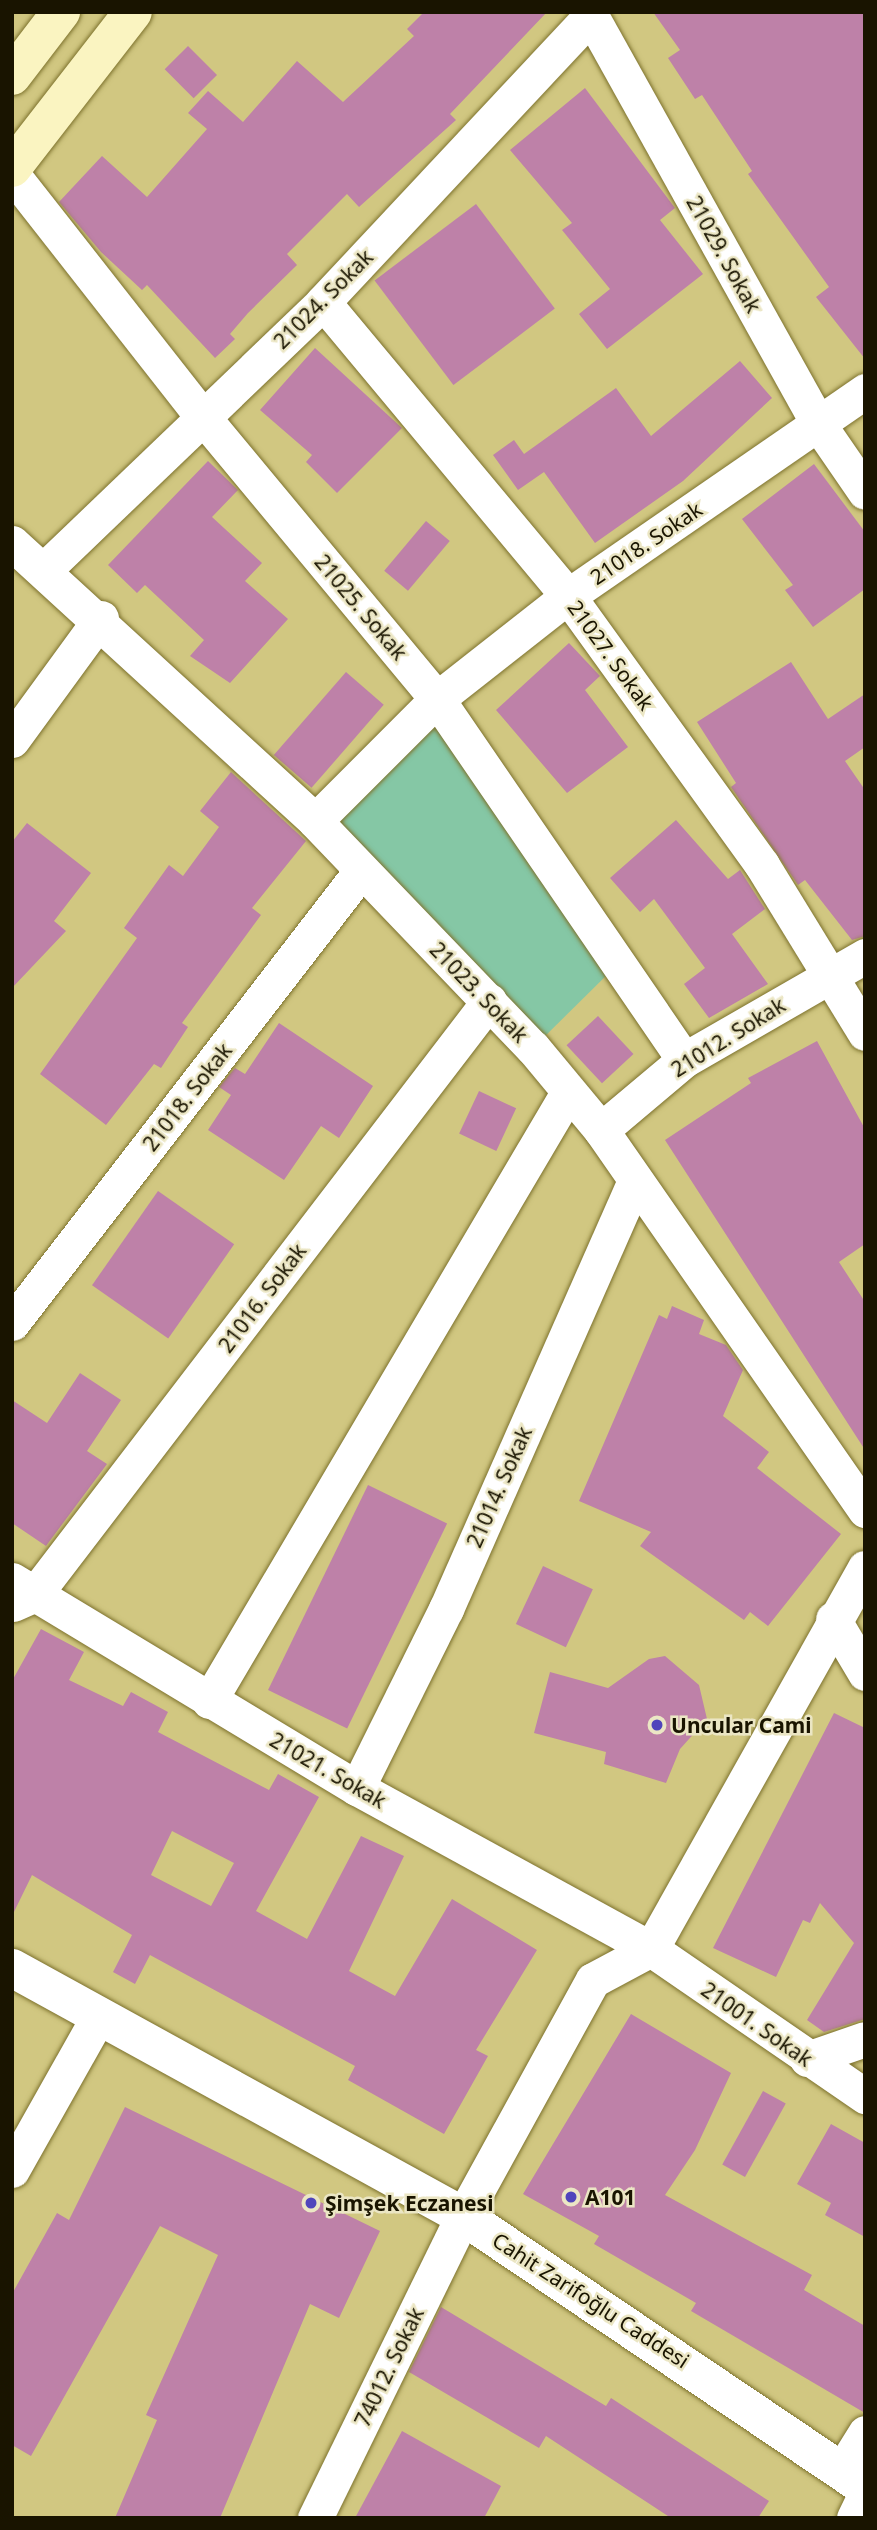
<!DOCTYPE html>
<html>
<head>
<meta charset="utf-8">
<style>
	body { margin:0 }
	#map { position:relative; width:877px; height:2530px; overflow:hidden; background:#d1c781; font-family:"Noto Sans",sans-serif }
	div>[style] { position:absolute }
	.green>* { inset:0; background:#85c7a5 }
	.building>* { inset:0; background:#be81a8; transform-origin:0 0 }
	.roads { filter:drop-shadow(0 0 2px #7d722d) drop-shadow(0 0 2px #7d722d) }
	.minor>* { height:35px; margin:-17.5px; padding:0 17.5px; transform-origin:17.5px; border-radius:17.5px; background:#fff }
	.tertiary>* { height:38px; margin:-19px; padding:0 19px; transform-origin:19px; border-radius:19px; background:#fff }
	.secondary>* { height:38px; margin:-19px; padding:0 19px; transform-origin:19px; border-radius:19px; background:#faf4c1 }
	.dots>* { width:19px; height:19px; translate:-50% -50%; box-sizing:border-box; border:4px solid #ebe6c4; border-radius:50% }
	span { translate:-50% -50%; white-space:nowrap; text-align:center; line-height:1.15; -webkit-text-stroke:5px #ebe6c4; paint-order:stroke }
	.street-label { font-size:21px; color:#191400 }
	.poi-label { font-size:21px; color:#191400; font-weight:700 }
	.left { translate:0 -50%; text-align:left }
	.frame { position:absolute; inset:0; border:14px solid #191400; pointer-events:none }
</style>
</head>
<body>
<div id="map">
	<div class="green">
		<div style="clip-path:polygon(437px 699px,618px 964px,533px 1048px,315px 821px)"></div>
	</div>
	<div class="building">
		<div style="clip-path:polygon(424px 12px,547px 12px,450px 114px,456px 120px,359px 207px,347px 194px,287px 254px,297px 265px,248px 313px,230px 334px,235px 339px,215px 358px,147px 285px,142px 290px,101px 252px,59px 202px,102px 156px,147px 197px,207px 129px,188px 113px,208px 91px,243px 122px,297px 61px,343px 102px,414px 36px,407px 29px)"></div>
		<div style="clip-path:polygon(653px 12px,865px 12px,865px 359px,816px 297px,829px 287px,748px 174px,752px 171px,702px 95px,695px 99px,668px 58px,680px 50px)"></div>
		<div style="left:188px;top:46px;width:41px;height:33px;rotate:45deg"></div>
		<div style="clip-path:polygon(585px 88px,675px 208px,660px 220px,703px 274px,607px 349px,579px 314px,610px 289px,562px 230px,572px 223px,510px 150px)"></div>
		<div style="left:476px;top:204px;width:131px;height:127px;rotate:53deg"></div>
		<div style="clip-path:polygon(315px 348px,402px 428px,337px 493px,306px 462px,312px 455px,260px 410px)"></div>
		<div style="clip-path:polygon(740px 361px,772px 398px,683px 481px,595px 543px,544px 472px,518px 490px,493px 455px,514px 440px,524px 454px,616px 388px,651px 436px)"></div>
		<div style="clip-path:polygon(208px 461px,238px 490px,212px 517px,262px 563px,245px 581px,288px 619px,230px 683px,190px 656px,204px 640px,145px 585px,137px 593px,108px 565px)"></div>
		<div style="clip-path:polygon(814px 464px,865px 532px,865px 589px,813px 627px,785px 590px,793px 585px,742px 519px)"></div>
		<div style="left:426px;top:521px;width:31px;height:65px;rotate:40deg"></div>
		<div style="clip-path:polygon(569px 643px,600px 676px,585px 690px,628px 747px,567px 793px,496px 710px)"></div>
		<div style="clip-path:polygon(791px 662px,828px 719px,865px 694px,865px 747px,845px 761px,865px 790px,865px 936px,852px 940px,805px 880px,798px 885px,731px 787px,736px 783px,697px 722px)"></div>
		<div style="left:346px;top:672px;width:50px;height:110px;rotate:41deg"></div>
		<div style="clip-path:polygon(231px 772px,306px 841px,252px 908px,261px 915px,182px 1023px,188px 1027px,161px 1068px,154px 1064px,106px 1125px,40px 1074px,137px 938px,124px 928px,169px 865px,183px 876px,219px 827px,200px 811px)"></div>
		<div style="clip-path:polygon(676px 820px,728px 879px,740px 870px,765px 909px,732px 934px,768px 984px,709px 1018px,684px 984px,705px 968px,654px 899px,640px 912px,610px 878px)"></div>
		<div style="clip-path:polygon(27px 823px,91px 873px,54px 921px,66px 931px,12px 988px,12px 842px)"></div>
		<div style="left:598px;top:1016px;width:52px;height:43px;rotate:47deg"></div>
		<div style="clip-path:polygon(279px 1023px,373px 1086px,339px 1138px,321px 1126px,284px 1180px,208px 1130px,231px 1095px,219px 1087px,235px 1068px,245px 1074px)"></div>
		<div style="clip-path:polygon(817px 1041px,865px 1129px,865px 1244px,839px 1262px,865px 1302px,865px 1450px,665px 1140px,751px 1083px,748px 1078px)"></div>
		<div style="left:479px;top:1091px;width:41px;height:47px;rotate:25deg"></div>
		<div style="left:158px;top:1191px;width:93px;height:115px;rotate:35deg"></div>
		<div style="clip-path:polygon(672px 1306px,704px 1320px,699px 1334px,726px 1345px,743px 1370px,723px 1416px,769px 1452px,757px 1468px,841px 1534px,768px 1626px,750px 1612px,744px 1620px,640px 1546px,651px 1532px,579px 1501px,659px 1315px,667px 1319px)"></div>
		<div style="clip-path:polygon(80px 1373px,121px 1400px,87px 1451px,107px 1464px,46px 1546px,12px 1523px,12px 1400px,47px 1423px)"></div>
		<div style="left:368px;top:1485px;width:88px;height:228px;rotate:26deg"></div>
		<div style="left:543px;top:1566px;width:55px;height:64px;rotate:25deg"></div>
		<div style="clip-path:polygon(evenodd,41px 1629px,84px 1652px,69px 1680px,123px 1706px,131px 1692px,168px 1712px,158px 1732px,269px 1790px,278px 1774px,319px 1797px,256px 1911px,307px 1939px,361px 1836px,404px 1856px,349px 1971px,395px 1996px,452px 1899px,537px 1950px,476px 2050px,488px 2056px,444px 2134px,348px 2080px,355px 2066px,150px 1955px,135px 1984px,113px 1972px,132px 1935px,32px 1875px,12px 1916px,12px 1681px,41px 1629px,172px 1831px,234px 1863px,211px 1906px,151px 1875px,172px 1831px)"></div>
		<div style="clip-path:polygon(665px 1656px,699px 1685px,707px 1719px,680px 1749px,666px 1783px,604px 1764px,606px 1752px,534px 1733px,550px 1672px,608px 1688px,649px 1659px)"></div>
		<div style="clip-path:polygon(834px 1713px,865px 1728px,865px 2019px,824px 2032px,807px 2020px,854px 1943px,820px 1903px,810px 1923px,803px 1920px,776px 1977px,713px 1948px)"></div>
		<div style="clip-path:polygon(631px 2014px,731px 2073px,695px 2150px,665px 2195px,812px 2275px,804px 2290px,865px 2326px,865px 2413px,691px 2311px,696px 2303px,594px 2244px,599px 2236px,523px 2194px)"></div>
		<div style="left:763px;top:2091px;width:26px;height:84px;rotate:29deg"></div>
		<div style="clip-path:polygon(125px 2107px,380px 2231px,339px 2318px,310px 2304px,220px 2518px,115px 2518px,157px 2420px,146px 2415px,218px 2255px,160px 2226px,31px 2456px,12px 2445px,12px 2294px,57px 2213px,69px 2220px)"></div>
		<div style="clip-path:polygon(831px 2124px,865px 2143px,865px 2237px,825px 2215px,831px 2203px,797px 2184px)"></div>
		<div style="clip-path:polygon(441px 2307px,606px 2406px,611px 2398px,769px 2501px,758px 2518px,671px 2518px,546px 2436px,539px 2448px,409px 2372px)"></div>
		<div style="clip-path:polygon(402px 2431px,501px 2486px,484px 2518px,355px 2518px)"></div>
	</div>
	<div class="roads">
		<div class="minor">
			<div style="left:589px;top:12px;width:473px;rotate:60.9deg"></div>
			<div style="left:819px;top:425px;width:81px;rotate:55.5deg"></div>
			<div style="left:12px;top:174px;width:308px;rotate:51.9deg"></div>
			<div style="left:202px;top:416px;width:368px;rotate:50.3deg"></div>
			<div style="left:437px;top:699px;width:437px;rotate:55.6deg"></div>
			<div style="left:323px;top:302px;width:383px;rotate:50.2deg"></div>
			<div style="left:568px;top:596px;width:332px;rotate:54.2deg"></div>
			<div style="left:762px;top:865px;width:197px;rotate:58.5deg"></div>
			<div style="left:12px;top:543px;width:411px;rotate:42.5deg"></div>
			<div style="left:315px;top:821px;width:315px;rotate:46.2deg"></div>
			<div style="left:533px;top:1048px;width:107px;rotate:50.3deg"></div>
			<div style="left:601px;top:1130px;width:463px;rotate:55.2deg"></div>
			<div style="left:44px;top:570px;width:387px;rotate:-43.8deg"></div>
			<div style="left:323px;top:302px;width:392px;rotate:-46.9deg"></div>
			<div style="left:12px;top:740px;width:151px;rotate:-53.9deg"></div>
			<div style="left:315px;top:821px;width:173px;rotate:-45deg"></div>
			<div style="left:437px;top:699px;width:167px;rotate:-38.2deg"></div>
			<div style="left:568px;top:596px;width:361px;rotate:-34.6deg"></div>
			<div style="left:601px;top:1130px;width:109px;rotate:-40.1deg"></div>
			<div style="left:684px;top:1060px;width:209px;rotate:-29.9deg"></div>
			<div style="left:12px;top:1323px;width:571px;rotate:-52.33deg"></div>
			<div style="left:12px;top:1580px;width:403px;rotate:31.1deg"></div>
			<div style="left:357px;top:1788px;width:335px;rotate:28.7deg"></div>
			<div style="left:651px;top:1949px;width:260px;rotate:34.5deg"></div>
			<div style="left:13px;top:1604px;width:24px;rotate:-24deg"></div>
			<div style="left:35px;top:1594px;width:747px;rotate:-52.56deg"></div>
			<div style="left:833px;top:1619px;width:63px;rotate:59.3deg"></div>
			<div style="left:209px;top:1701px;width:702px;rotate:-59.46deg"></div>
			<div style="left:357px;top:1788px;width:200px;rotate:-63.6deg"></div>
			<div style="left:446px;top:1609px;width:467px;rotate:-66.2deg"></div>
			<div style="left:807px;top:2059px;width:61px;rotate:-19deg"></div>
			<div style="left:12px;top:2170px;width:173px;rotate:-60.6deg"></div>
			<div style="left:844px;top:2467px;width:40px;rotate:-58deg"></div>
			<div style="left:315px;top:2518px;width:336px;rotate:-63.9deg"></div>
			<div style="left:463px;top:2216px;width:269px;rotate:-61.2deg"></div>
			<div style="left:593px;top:1980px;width:66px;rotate:-28.1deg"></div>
			<div style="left:651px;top:1949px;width:437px;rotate:-60.7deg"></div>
			<div style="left:854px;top:2518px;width:25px;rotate:-64deg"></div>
		</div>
		<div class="tertiary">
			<div style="left:12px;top:1968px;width:515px;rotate:28.81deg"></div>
			<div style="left:463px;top:2216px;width:485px;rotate:34deg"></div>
		</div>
		<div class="secondary">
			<div style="left:12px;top:76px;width:81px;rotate:-52.6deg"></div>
			<div style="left:12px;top:168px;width:197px;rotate:-52.2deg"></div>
		</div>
	</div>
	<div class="dots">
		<div style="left:657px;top:1725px;background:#5045bc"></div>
		<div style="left:571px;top:2197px;background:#5045bc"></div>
		<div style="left:311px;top:2203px;background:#5045bc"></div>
	</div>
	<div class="street-label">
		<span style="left:724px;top:254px;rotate:61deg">21029. Sokak</span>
		<span style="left:323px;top:299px;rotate:-45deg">21024. Sokak</span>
		<span style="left:646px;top:543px;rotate:-34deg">21018. Sokak</span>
		<span style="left:361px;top:607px;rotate:50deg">21025. Sokak</span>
		<span style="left:611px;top:655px;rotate:54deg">21027. Sokak</span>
		<span style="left:479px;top:992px;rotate:46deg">21023. Sokak</span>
		<span style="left:728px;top:1037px;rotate:-32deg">21012. Sokak</span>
		<span style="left:187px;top:1097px;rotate:-52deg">21018. Sokak</span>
		<span style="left:262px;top:1298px;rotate:-53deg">21016. Sokak</span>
		<span style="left:499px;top:1487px;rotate:-66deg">21014. Sokak</span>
		<span style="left:328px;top:1770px;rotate:30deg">21021. Sokak</span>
		<span style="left:757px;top:2024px;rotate:35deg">21001. Sokak</span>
		<span style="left:591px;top:2300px;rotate:33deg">Cahit Zarifoğlu Caddesi</span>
		<span style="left:389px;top:2367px;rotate:-64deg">74012. Sokak</span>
	</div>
	<div class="poi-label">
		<span class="left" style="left:671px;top:1725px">Uncular Cami</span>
		<span class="left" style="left:585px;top:2197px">A101</span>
		<span class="left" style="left:325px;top:2203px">Şimşek Eczanesi</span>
	</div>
	<div class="frame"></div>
</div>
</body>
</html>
